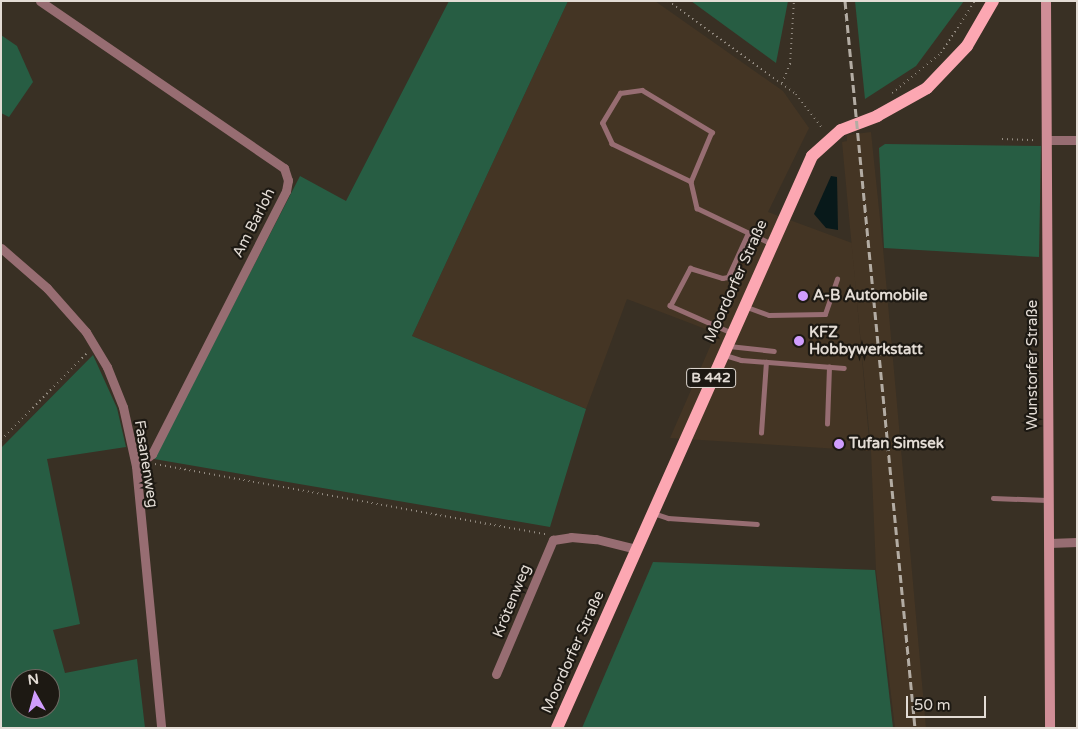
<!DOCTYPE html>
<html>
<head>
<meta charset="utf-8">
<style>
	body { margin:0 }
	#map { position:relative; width:1078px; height:729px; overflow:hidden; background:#393024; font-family:"Varela Round",sans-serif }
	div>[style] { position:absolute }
	.built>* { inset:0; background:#443524 }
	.green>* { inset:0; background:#275d43 }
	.water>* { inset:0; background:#08191a }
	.path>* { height:2px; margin-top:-1px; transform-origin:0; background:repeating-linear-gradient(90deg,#928a80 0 1px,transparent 0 5px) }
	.lane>* { height:4.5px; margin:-2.25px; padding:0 2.25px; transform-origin:2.25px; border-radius:2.25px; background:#976d72 }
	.street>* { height:9px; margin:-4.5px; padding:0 4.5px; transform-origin:4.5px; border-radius:4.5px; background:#976d72 }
	.secondary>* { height:10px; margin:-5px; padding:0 5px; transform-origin:5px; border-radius:5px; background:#d08e97 }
	.primary>* { height:12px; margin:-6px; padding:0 6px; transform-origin:6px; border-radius:6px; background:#fca7b2 }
	.rail>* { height:3px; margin-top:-1.5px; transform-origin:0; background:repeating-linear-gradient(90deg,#b3aca3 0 8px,transparent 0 12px) }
	.dots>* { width:14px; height:14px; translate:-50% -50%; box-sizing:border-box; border:2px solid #1d1913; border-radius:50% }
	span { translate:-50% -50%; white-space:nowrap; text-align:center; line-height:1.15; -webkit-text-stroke:4.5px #1d1913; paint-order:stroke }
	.shield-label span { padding:1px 4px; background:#1d1913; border:1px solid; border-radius:4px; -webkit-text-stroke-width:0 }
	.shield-label { font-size:14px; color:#e3dcd5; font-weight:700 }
	.street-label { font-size:15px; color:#e3dcd5 }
	.poi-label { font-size:15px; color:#e3dcd5; font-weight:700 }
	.left { translate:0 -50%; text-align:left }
	.frame { position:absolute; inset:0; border:2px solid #e3dcd5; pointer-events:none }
	.north { position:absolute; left:10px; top:669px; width:50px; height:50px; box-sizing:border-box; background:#1d1913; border:1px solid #6c6761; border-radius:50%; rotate:353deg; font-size:14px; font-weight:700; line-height:20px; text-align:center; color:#e3dcd5 }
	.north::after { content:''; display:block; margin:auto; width:18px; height:22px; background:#d09dfe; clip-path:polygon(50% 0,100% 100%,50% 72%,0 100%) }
	.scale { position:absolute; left:906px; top:696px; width:80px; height:22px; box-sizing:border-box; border:2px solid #e3dcd5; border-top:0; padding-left:6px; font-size:15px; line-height:18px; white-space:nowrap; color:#e3dcd5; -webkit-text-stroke:4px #1d1913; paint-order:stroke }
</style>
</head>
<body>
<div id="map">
	<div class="built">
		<div style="clip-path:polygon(568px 1px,655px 1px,783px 91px,809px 128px,768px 212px,852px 243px,870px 451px,670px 438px,716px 333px,627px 299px,586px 409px,412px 336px)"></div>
		<div style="clip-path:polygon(871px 132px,883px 248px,926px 728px,895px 728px,876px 570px,871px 451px,842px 142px,847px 141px,847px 135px)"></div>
	</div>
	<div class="green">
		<div style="clip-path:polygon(449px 1px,568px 1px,412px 336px,586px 409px,550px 527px,154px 459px,300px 176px,346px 201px)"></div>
		<div style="clip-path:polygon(691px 1px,788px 1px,776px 63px)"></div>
		<div style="clip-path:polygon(855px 1px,964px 1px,916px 66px,865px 99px)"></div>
		<div style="clip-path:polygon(1px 35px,17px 46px,33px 82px,9px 117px,1px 113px)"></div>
		<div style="clip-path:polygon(885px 144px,1041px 146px,1039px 257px,884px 248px,879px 148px)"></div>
		<div style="clip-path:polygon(evenodd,93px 355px,117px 408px,126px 447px,47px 459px,80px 624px,53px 630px,65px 673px,137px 659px,145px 728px,1px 728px,1px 448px,93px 355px,20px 679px,50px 679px,50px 709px,20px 709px,20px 679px)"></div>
		<div style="clip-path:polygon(653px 562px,875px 570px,893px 728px,582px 728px)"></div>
	</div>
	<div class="water">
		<div style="clip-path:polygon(831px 176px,837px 177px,838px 230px,826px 228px,814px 214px)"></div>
	</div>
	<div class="path">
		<div style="left:668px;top:1px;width:158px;rotate:36deg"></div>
		<div style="left:796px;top:94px;width:44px;rotate:52.4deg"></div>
		<div style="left:782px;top:83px;width:21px;rotate:-67deg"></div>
		<div style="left:790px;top:64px;width:63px;rotate:-86.4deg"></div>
		<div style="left:892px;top:93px;width:63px;rotate:-39.2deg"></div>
		<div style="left:941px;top:53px;width:62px;rotate:-56.8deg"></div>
		<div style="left:1002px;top:139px;width:35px;rotate:2deg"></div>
		<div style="left:1px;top:440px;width:122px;rotate:-45.3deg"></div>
		<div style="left:155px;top:464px;width:397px;rotate:10.2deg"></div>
	</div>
	<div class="lane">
		<div style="left:691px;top:182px;width:88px;rotate:-154.3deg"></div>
		<div style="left:612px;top:144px;width:23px;rotate:-115deg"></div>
		<div style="left:602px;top:123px;width:35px;rotate:-59deg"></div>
		<div style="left:620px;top:93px;width:22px;rotate:-8deg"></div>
		<div style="left:642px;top:90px;width:82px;rotate:31deg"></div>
		<div style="left:712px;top:132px;width:54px;rotate:112.8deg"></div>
		<div style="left:691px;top:182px;width:27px;rotate:77deg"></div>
		<div style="left:697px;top:208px;width:81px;rotate:25.6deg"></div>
		<div style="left:747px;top:307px;width:23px;rotate:20deg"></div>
		<div style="left:769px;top:315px;width:56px;rotate:-1deg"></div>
		<div style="left:825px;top:314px;width:37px;rotate:-71deg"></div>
		<div style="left:731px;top:333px;width:67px;rotate:-156.1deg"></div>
		<div style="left:670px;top:306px;width:43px;rotate:-62.2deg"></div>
		<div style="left:690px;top:268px;width:34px;rotate:17deg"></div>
		<div style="left:722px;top:278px;width:6px;rotate:-9deg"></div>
		<div style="left:728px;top:277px;width:48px;rotate:-65.6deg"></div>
		<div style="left:729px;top:346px;width:45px;rotate:6.3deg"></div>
		<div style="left:725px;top:355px;width:17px;rotate:17deg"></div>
		<div style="left:741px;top:360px;width:103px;rotate:4.4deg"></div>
		<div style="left:827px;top:424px;width:57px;rotate:-88deg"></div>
		<div style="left:761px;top:433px;width:71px;rotate:-86deg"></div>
		<div style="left:993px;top:498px;width:54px;rotate:2.1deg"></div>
		<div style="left:653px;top:513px;width:16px;rotate:18deg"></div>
		<div style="left:668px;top:518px;width:89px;rotate:3.9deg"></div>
	</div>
	<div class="street">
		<div style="left:40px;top:1px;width:296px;rotate:34.4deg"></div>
		<div style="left:284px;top:168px;width:13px;rotate:72deg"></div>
		<div style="left:288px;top:180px;width:11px;rotate:100deg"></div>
		<div style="left:286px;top:191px;width:295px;rotate:117deg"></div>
		<div style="left:152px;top:454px;width:20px;rotate:143deg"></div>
		<div style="left:1047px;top:140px;width:30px"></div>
		<div style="left:1px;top:248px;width:61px;rotate:41deg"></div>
		<div style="left:47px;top:288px;width:59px;rotate:48.4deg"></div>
		<div style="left:86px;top:332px;width:41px;rotate:59deg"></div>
		<div style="left:107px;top:367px;width:43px;rotate:68.2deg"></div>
		<div style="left:123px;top:407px;width:60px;rotate:77.6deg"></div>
		<div style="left:136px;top:466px;width:263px;rotate:84.5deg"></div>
		<div style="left:1049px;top:543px;width:28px;rotate:-2deg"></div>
		<div style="left:496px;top:674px;width:146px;rotate:-67deg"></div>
		<div style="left:553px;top:540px;width:18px;rotate:-9deg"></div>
		<div style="left:571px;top:537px;width:25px;rotate:5deg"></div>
		<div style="left:596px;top:539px;width:41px;rotate:14deg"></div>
	</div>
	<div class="secondary">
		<div style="left:1046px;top:1px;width:727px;rotate:89.68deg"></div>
	</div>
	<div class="primary">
		<div style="left:557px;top:728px;width:626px;rotate:-65.97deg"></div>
		<div style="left:812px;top:156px;width:39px;rotate:-42deg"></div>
		<div style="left:841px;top:130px;width:39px;rotate:-21deg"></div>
		<div style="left:877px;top:116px;width:57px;rotate:-29.2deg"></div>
		<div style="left:927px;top:88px;width:58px;rotate:-46.4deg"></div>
		<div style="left:967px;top:46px;width:52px;rotate:-60deg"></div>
	</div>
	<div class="rail">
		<div style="left:845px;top:1px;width:730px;rotate:84.5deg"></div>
	</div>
	<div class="dots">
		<div style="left:803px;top:296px;background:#d09dfe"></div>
		<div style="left:799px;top:341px;background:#d09dfe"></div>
		<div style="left:839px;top:444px;background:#d09dfe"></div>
	</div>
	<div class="shield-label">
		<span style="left:711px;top:378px">B 442</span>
	</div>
	<div class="street-label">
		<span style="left:254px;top:223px;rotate:-63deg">Am Barloh</span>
		<span style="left:736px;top:281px;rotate:-66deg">Moordorfer Straße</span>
		<span style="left:1033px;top:365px;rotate:-90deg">Wunstorfer Straße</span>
		<span style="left:146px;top:464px;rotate:81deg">Fasanenweg</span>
		<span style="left:512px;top:601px;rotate:-68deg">Krötenweg</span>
		<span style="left:573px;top:652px;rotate:-66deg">Moordorfer Straße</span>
	</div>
	<div class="poi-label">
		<span class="left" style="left:813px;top:296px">A-B Automobile</span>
		<span class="left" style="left:809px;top:341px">KFZ<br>Hobbywerkstatt</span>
		<span class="left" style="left:849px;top:444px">Tufan Simsek</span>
	</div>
	<div class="frame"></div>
	<div class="north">N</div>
	<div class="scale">50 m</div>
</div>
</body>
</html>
